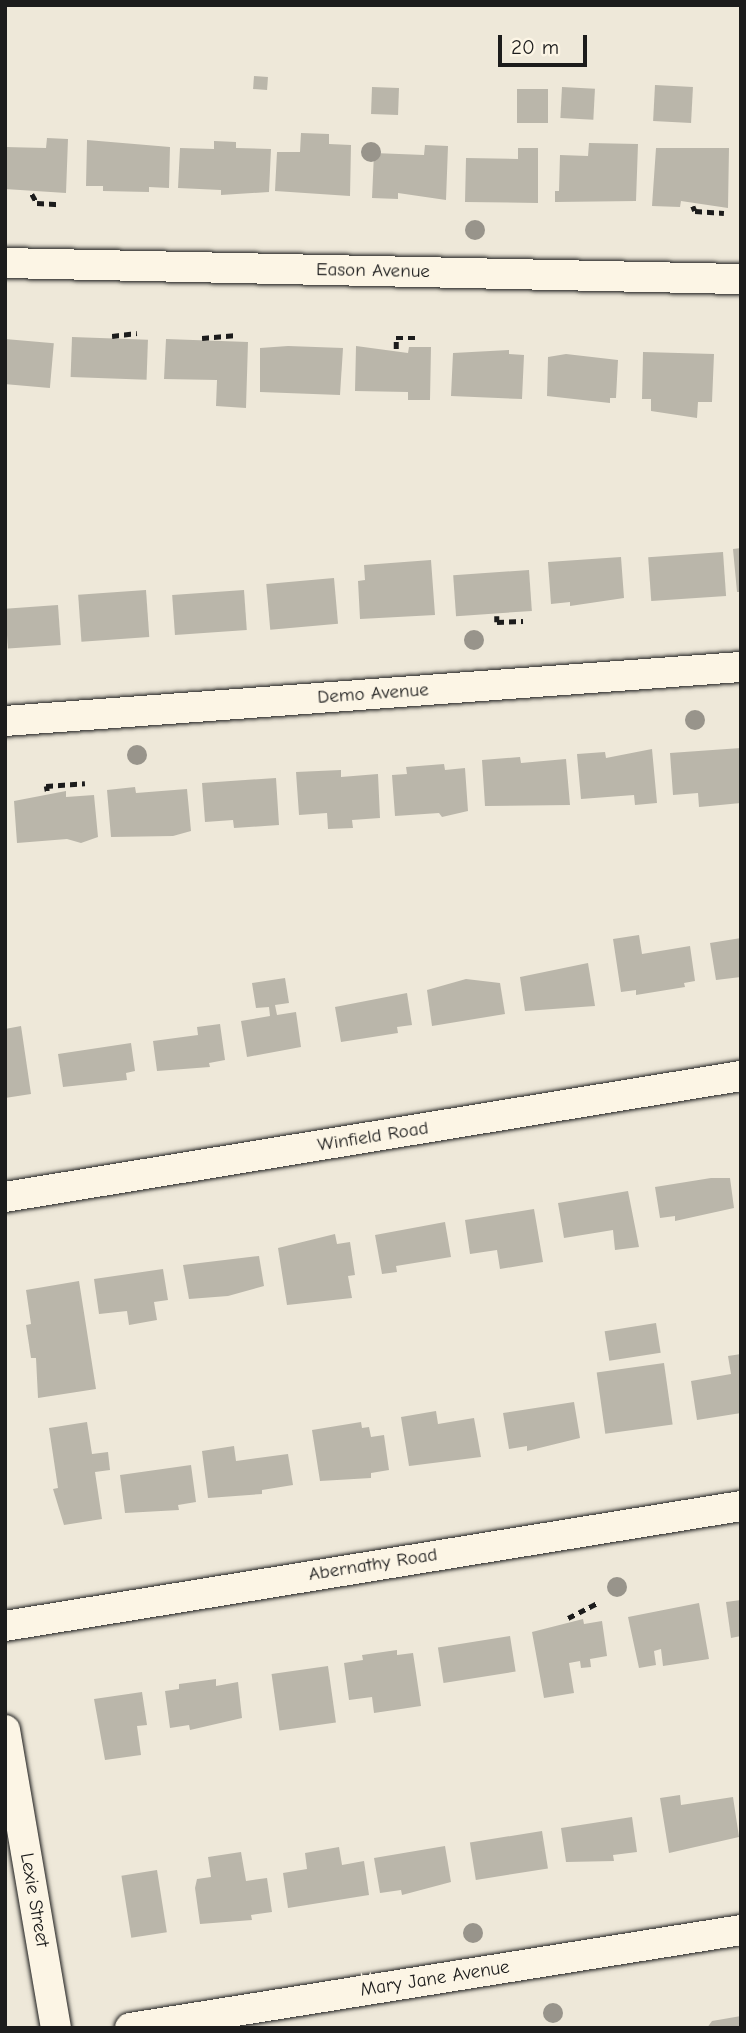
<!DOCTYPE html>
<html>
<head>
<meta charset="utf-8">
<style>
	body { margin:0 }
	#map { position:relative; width:746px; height:2033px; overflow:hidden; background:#eee8d9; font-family:"Comic Neue",sans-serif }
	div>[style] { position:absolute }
	.building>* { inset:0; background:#bab6aa; transform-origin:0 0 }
	.path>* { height:4.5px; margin-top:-2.25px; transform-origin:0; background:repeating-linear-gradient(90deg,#1c1c1c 0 7px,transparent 0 12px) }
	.roads { filter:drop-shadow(0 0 2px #1c1c1c) drop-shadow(0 0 2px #1c1c1c) }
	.minor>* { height:30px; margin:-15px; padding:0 15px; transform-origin:15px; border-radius:15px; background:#fcf5e5 }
	.trees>* { width:20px; height:20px; margin:-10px; border-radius:50%; background:#98948b }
	span { translate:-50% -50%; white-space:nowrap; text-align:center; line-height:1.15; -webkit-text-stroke:7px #fcf5e5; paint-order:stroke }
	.street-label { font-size:19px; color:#1c1c1c }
	.frame { position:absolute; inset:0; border:7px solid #1c1c1c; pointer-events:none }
	.scale { position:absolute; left:498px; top:35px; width:89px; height:32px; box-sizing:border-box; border:4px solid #1c1c1c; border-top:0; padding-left:9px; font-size:21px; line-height:24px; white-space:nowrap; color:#1c1c1c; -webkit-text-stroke:5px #fcf5e5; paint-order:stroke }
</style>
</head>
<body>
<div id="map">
	<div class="building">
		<div style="left:254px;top:76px;width:14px;height:13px;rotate:4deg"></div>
		<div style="left:655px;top:85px;width:38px;height:36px;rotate:3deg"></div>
		<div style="left:372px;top:87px;width:27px;height:27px;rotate:2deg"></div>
		<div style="left:562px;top:87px;width:33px;height:31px;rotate:3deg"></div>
		<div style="left:517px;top:89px;width:31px;height:34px"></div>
		<div style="clip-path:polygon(301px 133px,329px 134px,329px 144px,351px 145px,350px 196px,275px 191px,277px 152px,300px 152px)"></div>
		<div style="clip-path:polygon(47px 138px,68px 139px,66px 193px,5px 189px,5px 147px,46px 148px)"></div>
		<div style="clip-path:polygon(87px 140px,170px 147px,169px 188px,149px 187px,149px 192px,103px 191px,103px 186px,86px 186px)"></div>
		<div style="clip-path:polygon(214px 141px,236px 142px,236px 148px,271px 149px,269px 192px,221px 195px,221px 190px,178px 188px,180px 148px,214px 149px)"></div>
		<div style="clip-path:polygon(589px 143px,638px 144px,636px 201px,555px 202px,555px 191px,559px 191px,560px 155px,588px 156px)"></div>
		<div style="clip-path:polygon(425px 145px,448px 146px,446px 200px,398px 193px,398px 199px,372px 198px,374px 153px,424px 155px)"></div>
		<div style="clip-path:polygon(518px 148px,538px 148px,538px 203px,465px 202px,466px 158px,518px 159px)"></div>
		<div style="clip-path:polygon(656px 148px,729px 148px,728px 208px,681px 201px,680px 207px,652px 206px)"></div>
		<div style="left:72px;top:337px;width:76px;height:40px;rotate:2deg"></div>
		<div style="left:5px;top:339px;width:49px;height:45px;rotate:5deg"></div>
		<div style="clip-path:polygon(166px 339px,248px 342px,246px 408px,216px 406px,217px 380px,164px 379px)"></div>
		<div style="clip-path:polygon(288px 346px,343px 348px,340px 395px,260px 392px,260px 348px)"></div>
		<div style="clip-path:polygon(356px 346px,408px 353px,409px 347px,431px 347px,430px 400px,408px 400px,408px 392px,355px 391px)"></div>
		<div style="clip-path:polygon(509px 350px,509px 354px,524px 355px,522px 399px,451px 396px,453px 353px)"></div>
		<div style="clip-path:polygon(643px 352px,714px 354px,712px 402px,698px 402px,697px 418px,651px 411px,651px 399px,642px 399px)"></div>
		<div style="clip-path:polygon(566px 354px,618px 360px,616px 398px,610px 398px,610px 403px,547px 396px,548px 357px)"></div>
		<div style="clip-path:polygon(741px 548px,741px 592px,737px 592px,733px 549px)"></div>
		<div style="left:723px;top:552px;width:44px;height:75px;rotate:86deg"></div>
		<div style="clip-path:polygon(621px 557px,624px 598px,570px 606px,570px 602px,551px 604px,548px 562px)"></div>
		<div style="clip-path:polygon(431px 560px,435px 615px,360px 619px,358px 581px,365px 580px,364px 565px)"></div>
		<div style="left:529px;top:570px;width:41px;height:76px;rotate:86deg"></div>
		<div style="left:334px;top:578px;width:46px;height:68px;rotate:85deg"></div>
		<div style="left:146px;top:590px;width:47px;height:68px;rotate:86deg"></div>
		<div style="left:244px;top:590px;width:40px;height:72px;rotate:86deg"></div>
		<div style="left:58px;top:605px;width:40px;height:53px;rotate:86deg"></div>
		<div style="clip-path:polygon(741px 748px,741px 803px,699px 807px,698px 793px,673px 795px,670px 753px)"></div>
		<div style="clip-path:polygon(652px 749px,657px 803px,635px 805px,634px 795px,581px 799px,577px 754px,605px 752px,606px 758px)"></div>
		<div style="clip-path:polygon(520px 757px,521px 763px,566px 759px,570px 805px,485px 806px,482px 760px)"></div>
		<div style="clip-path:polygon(444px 764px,445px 770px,465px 768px,468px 811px,442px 817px,439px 813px,395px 816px,392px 775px,407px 774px,406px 767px)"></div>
		<div style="clip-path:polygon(341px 770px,341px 777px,378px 774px,380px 818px,352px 820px,353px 828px,328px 829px,327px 813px,299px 815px,296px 772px)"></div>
		<div style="clip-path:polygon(276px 778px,279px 825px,234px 828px,233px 820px,205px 822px,202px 783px)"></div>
		<div style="clip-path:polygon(135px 787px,136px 793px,187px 789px,191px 831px,173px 836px,111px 837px,107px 790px)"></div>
		<div style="clip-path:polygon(66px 791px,66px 797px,94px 795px,98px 837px,81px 843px,67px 839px,17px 843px,14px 801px)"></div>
		<div style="clip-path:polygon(639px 935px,642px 954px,690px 946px,695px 981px,684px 983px,685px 987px,636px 995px,636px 990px,621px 992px,613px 939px)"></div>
		<div style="clip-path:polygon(741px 938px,741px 977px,716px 980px,710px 943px)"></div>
		<div style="clip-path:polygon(588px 963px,595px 1006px,525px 1011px,520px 977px)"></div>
		<div style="clip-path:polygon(285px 978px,289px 1003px,275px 1005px,277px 1015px,296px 1012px,301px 1047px,247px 1057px,241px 1021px,270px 1016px,269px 1007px,256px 1008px,252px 983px)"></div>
		<div style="clip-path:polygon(466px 979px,500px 983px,505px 1014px,432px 1026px,427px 990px)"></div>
		<div style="clip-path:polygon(407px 993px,412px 1025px,397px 1027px,398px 1033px,341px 1042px,335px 1007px)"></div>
		<div style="clip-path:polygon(220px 1024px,225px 1060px,209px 1063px,210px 1067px,157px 1071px,153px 1041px,198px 1035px,197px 1027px)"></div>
		<div style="clip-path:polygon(21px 1026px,31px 1094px,5px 1098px,5px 1029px)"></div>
		<div style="clip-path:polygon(131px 1043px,135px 1071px,126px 1073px,127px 1080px,63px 1087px,58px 1054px)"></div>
		<div style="clip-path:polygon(711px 1178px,730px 1178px,734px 1208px,675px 1221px,675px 1216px,660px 1218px,655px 1187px)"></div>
		<div style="clip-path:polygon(628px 1191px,639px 1247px,615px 1250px,613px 1230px,564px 1238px,558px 1203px)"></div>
		<div style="clip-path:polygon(534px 1209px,543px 1262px,500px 1269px,497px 1250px,470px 1254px,465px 1220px)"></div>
		<div style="clip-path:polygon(445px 1222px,451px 1257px,396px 1266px,397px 1272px,382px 1274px,375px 1235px)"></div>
		<div style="clip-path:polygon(335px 1234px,337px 1244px,350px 1242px,355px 1275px,348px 1276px,352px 1298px,287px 1305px,278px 1248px)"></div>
		<div style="clip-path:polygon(259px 1256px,264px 1286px,228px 1296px,189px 1299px,183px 1265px)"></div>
		<div style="clip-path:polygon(163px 1269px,168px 1300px,154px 1302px,157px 1320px,129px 1325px,127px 1311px,99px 1314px,94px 1279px)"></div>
		<div style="clip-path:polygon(79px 1281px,96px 1389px,38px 1398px,36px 1358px,31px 1358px,26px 1325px,31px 1324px,26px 1290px)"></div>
		<div style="left:656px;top:1323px;width:30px;height:52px;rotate:81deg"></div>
		<div style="clip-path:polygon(741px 1354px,741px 1413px,697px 1420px,691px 1381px,731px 1374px,728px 1356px)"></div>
		<div style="left:664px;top:1363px;width:62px;height:68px;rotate:82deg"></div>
		<div style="clip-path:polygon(574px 1402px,580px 1438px,527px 1451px,527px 1446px,509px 1449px,503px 1413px)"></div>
		<div style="clip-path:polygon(436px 1411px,438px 1424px,474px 1418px,481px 1457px,409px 1466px,401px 1417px)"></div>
		<div style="clip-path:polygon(87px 1422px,92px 1454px,108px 1452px,110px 1470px,95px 1472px,102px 1519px,64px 1525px,53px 1489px,58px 1488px,49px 1428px)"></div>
		<div style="clip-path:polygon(361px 1422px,362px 1428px,369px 1427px,371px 1437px,384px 1435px,389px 1470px,371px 1473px,371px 1478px,320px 1481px,312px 1430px)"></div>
		<div style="clip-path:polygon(234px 1446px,236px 1461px,288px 1454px,293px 1485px,262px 1490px,262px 1494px,208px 1498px,202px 1451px)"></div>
		<div style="clip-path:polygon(191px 1465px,196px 1502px,178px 1505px,179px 1510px,125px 1513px,120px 1475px)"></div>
		<div style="clip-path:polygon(741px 1600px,741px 1636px,731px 1638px,726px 1602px)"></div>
		<div style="clip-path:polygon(699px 1603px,709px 1659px,663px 1666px,661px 1649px,654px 1651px,656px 1665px,639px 1668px,628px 1617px)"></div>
		<div style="clip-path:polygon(583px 1619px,584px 1624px,602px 1621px,607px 1656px,590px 1659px,591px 1667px,581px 1668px,580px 1661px,569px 1663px,574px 1693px,544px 1698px,532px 1632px)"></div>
		<div style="left:510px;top:1636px;width:36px;height:73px;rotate:81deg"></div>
		<div style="clip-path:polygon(397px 1650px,397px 1655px,413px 1653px,421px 1706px,374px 1713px,372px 1697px,349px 1700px,344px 1663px,363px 1660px,362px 1655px)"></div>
		<div style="left:328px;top:1666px;width:57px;height:57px;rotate:82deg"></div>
		<div style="clip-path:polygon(216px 1679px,216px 1686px,238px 1682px,242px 1718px,190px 1730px,189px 1725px,170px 1728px,165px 1691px,179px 1689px,179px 1684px)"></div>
		<div style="clip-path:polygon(142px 1692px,147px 1725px,137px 1726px,141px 1755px,105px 1760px,94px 1699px)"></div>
		<div style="clip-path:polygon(680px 1795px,681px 1805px,733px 1797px,739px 1837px,669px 1853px,660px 1798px)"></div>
		<div style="clip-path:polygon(632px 1817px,637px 1852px,613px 1855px,614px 1861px,566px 1862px,561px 1828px)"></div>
		<div style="left:542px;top:1831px;width:38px;height:73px;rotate:81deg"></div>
		<div style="clip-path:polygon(445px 1846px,451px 1882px,402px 1895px,401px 1890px,380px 1893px,374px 1858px)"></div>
		<div style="clip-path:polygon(339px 1847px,342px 1865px,364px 1861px,369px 1895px,288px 1908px,283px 1873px,307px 1869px,305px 1853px)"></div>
		<div style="clip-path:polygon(241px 1852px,246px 1881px,267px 1878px,272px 1912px,251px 1915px,252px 1920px,200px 1924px,195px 1888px,197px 1879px,211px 1877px,208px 1857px)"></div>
		<div style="left:157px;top:1870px;width:63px;height:36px;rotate:81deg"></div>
		<div style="clip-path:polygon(741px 2016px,741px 2028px,707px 2028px,712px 2021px)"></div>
	</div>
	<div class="path">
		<div style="left:32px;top:194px;width:10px;rotate:61deg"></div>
		<div style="left:37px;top:203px;width:22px;rotate:3deg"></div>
		<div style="left:693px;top:206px;width:5px;rotate:68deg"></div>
		<div style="left:695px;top:211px;width:29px;rotate:4deg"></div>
		<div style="left:112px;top:336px;width:25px;rotate:-7deg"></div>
		<div style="left:202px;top:338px;width:32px;rotate:-5deg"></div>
		<div style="left:396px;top:349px;width:11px;rotate:-90deg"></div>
		<div style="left:396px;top:338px;width:24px"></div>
		<div style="left:497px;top:616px;width:6px;rotate:90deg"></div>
		<div style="left:497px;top:622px;width:26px;rotate:-2deg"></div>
		<div style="left:47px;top:791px;width:5px;rotate:-101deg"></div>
		<div style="left:46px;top:786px;width:39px;rotate:-4deg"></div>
		<div style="left:568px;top:1618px;width:34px;rotate:-27deg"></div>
	</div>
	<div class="roads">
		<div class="minor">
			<div style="left:5px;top:263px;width:736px;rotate:1.25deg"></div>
			<div style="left:5px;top:721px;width:738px;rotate:-4.2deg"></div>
			<div style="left:5px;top:1197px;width:746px;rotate:-9.34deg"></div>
			<div style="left:5px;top:1626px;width:746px;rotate:-9.26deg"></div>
			<div style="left:5px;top:1730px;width:302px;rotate:80.3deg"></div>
			<div style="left:130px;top:2028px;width:619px;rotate:-9.11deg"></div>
		</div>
	</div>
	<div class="trees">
		<div style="left:371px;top:152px"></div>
		<div style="left:475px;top:230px"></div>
		<div style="left:474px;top:640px"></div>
		<div style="left:695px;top:720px"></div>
		<div style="left:137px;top:755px"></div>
		<div style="left:617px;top:1587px"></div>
		<div style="left:473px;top:1933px"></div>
		<div style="left:553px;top:2013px"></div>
	</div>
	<div class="street-label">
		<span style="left:373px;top:271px;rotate:1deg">Eason Avenue</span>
		<span style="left:373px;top:694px;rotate:-4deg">Demo Avenue</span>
		<span style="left:373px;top:1137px;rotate:-9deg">Winfield Road</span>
		<span style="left:373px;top:1565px;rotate:-9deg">Abernathy Road</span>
		<span style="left:34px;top:1900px;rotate:80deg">Lexie Street</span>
		<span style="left:435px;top:1979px;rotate:-9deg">Mary Jane Avenue</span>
	</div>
	<div class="frame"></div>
	<div class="scale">20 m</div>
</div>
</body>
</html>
